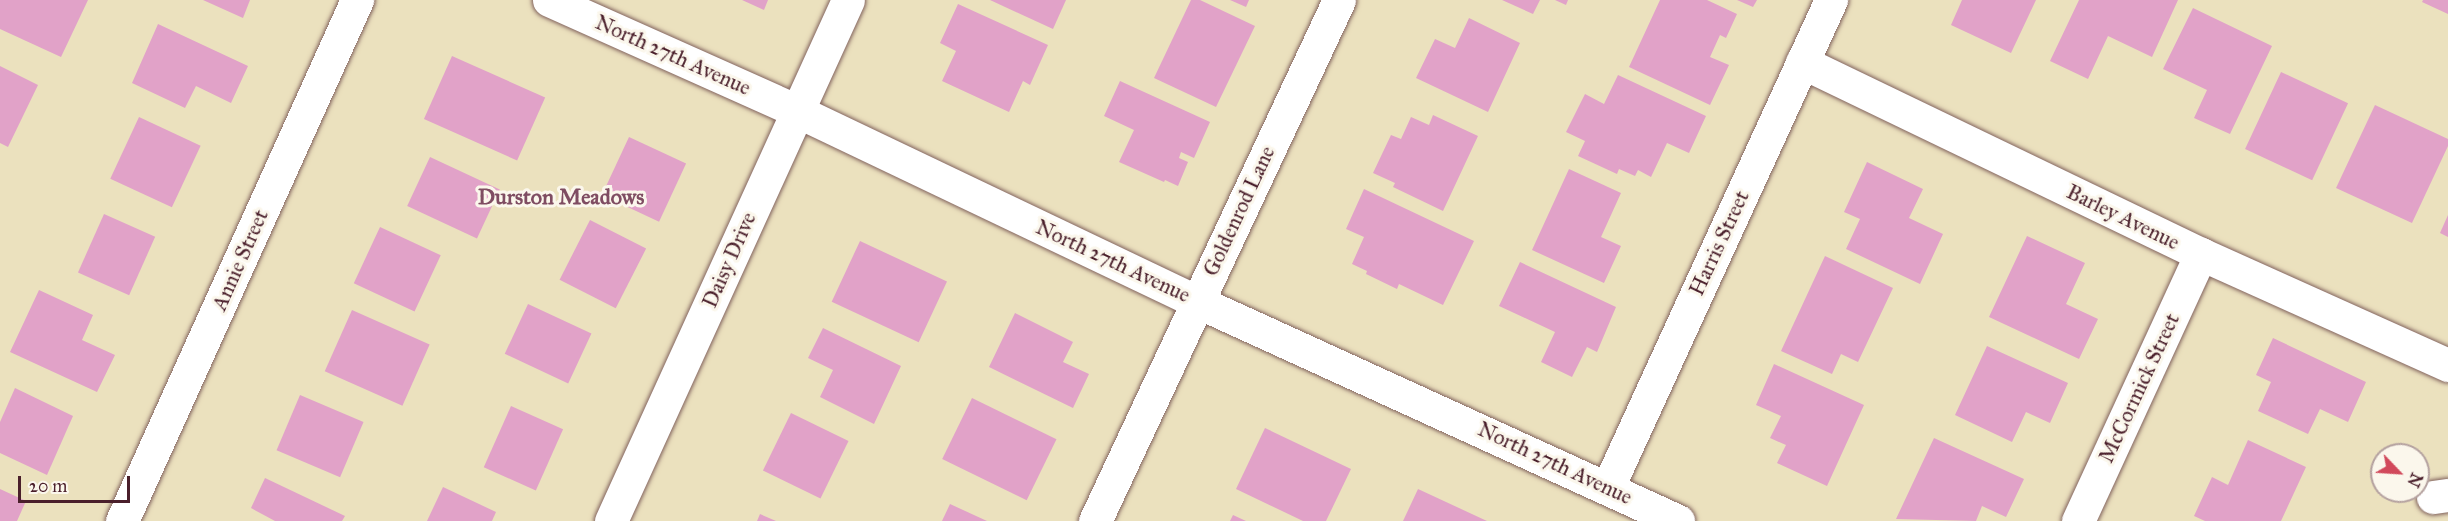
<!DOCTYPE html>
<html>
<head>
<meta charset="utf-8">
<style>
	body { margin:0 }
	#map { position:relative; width:2448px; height:521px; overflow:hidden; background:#ebe1be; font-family:"IM FELL Great Primer",serif }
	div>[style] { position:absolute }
	.building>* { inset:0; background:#e1a2c8; transform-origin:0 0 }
	.roads { filter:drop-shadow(0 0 2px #82635e) drop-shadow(0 0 2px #82635e) }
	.street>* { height:33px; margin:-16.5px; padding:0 16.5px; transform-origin:16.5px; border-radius:16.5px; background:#fff }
	.secondary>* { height:33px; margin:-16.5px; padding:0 16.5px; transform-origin:16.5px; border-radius:16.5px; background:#fff }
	span { translate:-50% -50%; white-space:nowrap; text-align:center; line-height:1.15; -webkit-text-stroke:6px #fbf7ec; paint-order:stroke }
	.street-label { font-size:21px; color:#4a1f2b }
	.neighbourhood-label { font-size:22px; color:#7f4d62; font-weight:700 }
	.north { position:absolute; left:2370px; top:443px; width:60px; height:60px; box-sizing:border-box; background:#fbf7ec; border:2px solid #b4a19f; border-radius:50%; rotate:115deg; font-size:16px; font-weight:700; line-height:24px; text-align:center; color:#4a1f2b }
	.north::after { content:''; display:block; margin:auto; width:21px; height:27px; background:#d1495b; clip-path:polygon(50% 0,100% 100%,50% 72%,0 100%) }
	.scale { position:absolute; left:18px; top:476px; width:112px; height:27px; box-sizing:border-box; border:3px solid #4a1f2b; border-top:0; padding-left:8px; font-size:18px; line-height:21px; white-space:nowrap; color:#4a1f2b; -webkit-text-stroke:4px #fbf7ec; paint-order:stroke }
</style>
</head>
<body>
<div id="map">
	<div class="building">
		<div style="clip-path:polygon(0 0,88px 0,61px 57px,0 29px)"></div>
		<div style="clip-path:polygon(203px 0,250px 0,243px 18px)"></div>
		<div style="clip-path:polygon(742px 0,768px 0,764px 10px)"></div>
		<div style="clip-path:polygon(990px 0,1066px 0,1053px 29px)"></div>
		<div style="clip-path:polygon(1191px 0,1200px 0,1255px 26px,1216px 107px,1154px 78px)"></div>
		<div style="clip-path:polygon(1230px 0,1249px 0,1246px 7px)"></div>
		<div style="clip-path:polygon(1502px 0,1540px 0,1533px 14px)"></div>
		<div style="clip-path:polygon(1555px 0,1568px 0,1566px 5px)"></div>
		<div style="clip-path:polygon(1660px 0,1707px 0,1737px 14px,1726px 38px,1720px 35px,1710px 57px,1729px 65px,1710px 105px,1629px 67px)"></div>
		<div style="clip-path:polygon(1737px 0,1757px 0,1753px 7px)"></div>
		<div style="clip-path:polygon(1962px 0,2036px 0,2011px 53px,1951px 25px)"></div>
		<div style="clip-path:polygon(2079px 0,2178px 0,2152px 57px,2108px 36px,2088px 79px,2050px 61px)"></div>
		<div style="clip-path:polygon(2423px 0,2448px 0,2448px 14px,2422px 2px)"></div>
		<div style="clip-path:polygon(958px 4px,1048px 45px,1030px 85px,1023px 81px,1009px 112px,942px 81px,956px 51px,940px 43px)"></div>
		<div style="clip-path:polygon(2193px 8px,2272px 46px,2230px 134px,2194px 118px,2207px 90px,2163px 69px)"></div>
		<div style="clip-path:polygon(1469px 18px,1520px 43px,1488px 112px,1416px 78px,1435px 39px,1455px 48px)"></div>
		<div style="clip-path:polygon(158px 24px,248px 66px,231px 103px,196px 86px,185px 108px,132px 83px)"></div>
		<div style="left:452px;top:56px;width:102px;height:69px;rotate:24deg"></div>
		<div style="clip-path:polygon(0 66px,38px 85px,8px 147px,0 143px)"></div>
		<div style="left:2281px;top:72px;width:74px;height:85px;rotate:25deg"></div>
		<div style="clip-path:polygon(1618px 75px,1706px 116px,1689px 153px,1667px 143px,1651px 177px,1638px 170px,1635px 176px,1619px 169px,1617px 174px,1578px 156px,1585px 141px,1566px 132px,1585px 94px,1604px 104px)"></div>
		<div style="clip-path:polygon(1120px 81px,1210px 122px,1194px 158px,1181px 152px,1179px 158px,1188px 162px,1178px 186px,1165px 180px,1164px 182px,1119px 162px,1134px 130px,1104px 116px)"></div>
		<div style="clip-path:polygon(2375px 105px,2448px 139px,2448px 146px,2412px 223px,2336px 188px)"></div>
		<div style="clip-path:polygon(1433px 115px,1478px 136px,1443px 211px,1393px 187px,1395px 183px,1373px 173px,1391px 135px,1401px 139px,1411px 117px,1429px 125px)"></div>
		<div style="left:139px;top:117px;width:68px;height:68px;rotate:25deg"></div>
		<div style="left:629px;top:137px;width:63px;height:64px;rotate:25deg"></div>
		<div style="left:430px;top:157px;width:77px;height:54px;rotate:25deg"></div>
		<div style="clip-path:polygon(1867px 162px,1923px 189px,1909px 218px,1943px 234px,1920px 284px,1846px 249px,1860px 219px,1844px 212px)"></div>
		<div style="clip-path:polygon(1569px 169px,1621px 193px,1601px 237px,1621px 246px,1604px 283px,1532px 250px)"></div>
		<div style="clip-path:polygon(1364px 189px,1474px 241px,1443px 305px,1399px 284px,1397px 289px,1366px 274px,1367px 271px,1352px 264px,1364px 237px,1346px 229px)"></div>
		<div style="left:104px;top:214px;width:56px;height:64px;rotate:24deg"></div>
		<div style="clip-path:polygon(2448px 215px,2448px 237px,2440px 233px)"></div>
		<div style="left:590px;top:220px;width:63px;height:67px;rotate:27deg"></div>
		<div style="left:380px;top:227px;width:67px;height:62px;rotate:25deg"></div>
		<div style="clip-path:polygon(2027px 236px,2085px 263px,2066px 304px,2098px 319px,2079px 359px,1989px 317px)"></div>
		<div style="left:860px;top:241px;width:96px;height:67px;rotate:25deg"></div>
		<div style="clip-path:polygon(1825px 256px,1893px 288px,1858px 362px,1841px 354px,1832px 374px,1781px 351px)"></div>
		<div style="clip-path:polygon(1520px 262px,1616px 307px,1597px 352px,1587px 347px,1572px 377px,1541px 362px,1555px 332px,1499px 306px)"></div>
		<div style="clip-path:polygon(39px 290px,93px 315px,82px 340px,115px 355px,97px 392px,10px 352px)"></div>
		<div style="left:528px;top:304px;width:70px;height:55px;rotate:25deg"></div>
		<div style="left:352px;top:310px;width:85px;height:67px;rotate:24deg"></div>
		<div style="clip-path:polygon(1015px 313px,1073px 342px,1063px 362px,1089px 374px,1073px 408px,989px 367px)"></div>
		<div style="clip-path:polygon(823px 328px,901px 366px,874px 424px,820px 397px,833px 370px,808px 358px)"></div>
		<div style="clip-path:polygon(2273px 338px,2366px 382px,2348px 422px,2320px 409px,2308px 434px,2258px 411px,2271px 382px,2256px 375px)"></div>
		<div style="clip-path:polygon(1987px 346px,2068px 383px,2050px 423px,2026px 412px,2012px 442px,1955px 415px)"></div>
		<div style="clip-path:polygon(1774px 364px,1864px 405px,1827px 486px,1777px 463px,1786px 445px,1770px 438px,1781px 416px,1756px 405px)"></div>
		<div style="clip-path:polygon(15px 388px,73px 416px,47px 475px,0 453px,0 422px)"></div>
		<div style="left:300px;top:395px;width:69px;height:60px;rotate:23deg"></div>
		<div style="left:972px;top:398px;width:94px;height:68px;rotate:26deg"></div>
		<div style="left:511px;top:406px;width:57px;height:67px;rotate:24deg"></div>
		<div style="left:791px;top:413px;width:64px;height:64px;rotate:26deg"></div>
		<div style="clip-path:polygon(1265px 428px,1351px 469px,1326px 521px,1303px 521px,1236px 489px)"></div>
		<div style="clip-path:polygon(1934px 438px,2024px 479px,2006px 517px,1982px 506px,1976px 521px,1896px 519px)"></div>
		<div style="clip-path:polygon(2248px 440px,2306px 467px,2281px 521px,2205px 521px,2194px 516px,2212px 477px,2228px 485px)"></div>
		<div style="clip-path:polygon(265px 478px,345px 516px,342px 521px,275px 521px,251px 508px)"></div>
		<div style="clip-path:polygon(443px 487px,496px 512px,492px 521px,427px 521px)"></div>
		<div style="clip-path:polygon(0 489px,26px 501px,17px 521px,0 521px)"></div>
		<div style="clip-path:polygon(1418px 489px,1487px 521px,1403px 521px)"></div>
		<div style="clip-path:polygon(950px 504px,987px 521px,942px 521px)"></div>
		<div style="clip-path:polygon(760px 514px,776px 521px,757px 521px)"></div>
		<div style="clip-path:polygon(1233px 515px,1246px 521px,1230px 521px)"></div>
	</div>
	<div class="roads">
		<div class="street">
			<div style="left:1802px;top:62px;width:443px;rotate:25.7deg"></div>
			<div style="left:2201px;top:254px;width:271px;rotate:24.2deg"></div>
			<div style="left:1608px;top:487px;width:536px;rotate:-65.4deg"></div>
			<div style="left:2433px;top:497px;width:15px;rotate:-8deg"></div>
			<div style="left:122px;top:521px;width:572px;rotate:-65.72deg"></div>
			<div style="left:611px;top:521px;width:572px;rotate:-65.54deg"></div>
			<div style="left:1095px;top:521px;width:575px;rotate:-64.9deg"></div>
			<div style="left:2078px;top:521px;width:294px;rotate:-65.3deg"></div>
		</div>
		<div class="secondary">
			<div style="left:549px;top:0;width:272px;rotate:24.1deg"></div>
			<div style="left:797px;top:111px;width:442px;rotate:25.5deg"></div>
			<div style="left:1196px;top:301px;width:530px;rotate:24.53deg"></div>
		</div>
	</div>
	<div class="street-label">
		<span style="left:673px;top:55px;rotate:24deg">North 27th Avenue</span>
		<span style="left:1239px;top:211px;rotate:-65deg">Goldenrod Lane</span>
		<span style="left:2123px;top:217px;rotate:26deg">Barley Avenue</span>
		<span style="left:1719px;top:243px;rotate:-65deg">Harris Street</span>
		<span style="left:240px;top:260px;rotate:-66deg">Annie Street</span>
		<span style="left:729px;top:260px;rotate:-66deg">Daisy Drive</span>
		<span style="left:1113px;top:261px;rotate:25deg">North 27th Avenue</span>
		<span style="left:2139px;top:388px;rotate:-65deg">McCormick Street</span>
		<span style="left:1555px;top:463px;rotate:25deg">North 27th Avenue</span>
	</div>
	<div class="neighbourhood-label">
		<span style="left:561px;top:197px">Durston Meadows</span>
	</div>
	<div class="north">N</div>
	<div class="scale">20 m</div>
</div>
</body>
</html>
